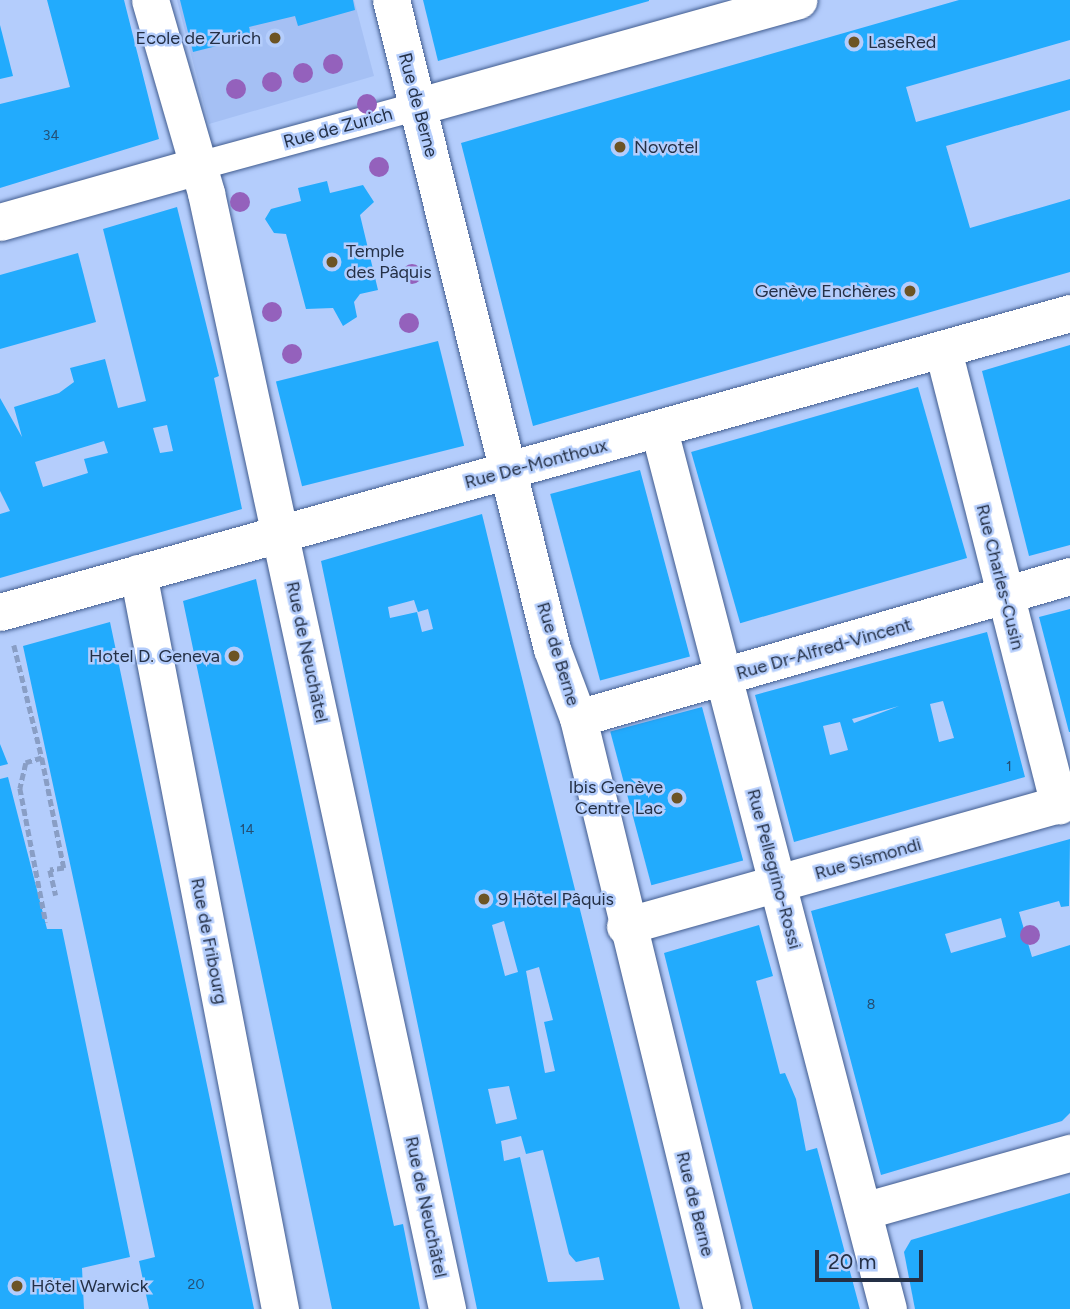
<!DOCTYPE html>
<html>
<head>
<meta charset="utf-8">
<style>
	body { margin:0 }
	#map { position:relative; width:1070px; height:1309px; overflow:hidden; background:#b4cdfc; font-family:Figtree,sans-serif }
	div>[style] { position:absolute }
	.built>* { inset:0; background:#a5c0f4 }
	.building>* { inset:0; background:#22abfd; transform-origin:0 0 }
	.path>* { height:4.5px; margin-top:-2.25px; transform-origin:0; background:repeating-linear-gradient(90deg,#899ec5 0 7px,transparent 0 10.5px) }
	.roads { filter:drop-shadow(0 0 2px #415c8f) drop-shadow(0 0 2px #415c8f) }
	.pedestrian>* { height:28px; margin:-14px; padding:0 14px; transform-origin:14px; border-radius:14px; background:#fff }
	.minor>* { height:37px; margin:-18.5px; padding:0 18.5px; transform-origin:18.5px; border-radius:18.5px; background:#fff }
	.trees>* { width:20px; height:20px; margin:-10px; border-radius:50%; background:#9461bc }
	.dots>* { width:19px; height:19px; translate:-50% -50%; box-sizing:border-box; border:4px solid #b4cdfc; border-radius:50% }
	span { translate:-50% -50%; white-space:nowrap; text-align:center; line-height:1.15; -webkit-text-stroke:5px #b4cdfc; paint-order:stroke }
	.number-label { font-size:14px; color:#244f74 }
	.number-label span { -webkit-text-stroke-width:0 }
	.poi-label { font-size:18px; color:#243046 }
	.right { translate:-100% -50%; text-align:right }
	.left { translate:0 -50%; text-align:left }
	.street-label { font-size:18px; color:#243046 }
	.scale { position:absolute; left:815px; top:1250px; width:108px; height:32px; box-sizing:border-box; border:4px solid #243046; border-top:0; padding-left:9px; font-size:21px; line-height:24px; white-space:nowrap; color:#243046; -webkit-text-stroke:5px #b4cdfc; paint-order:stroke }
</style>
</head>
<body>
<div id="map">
	<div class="built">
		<div style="clip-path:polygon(177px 0,354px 0,374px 76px,209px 124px)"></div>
	</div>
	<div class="building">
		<div style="clip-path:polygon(47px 0,124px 0,159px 139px,0 188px,0 104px,70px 87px)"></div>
		<div style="clip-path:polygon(180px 0,353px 0,355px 10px,298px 26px,295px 16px,249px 27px,252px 37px,193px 52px)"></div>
		<div style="clip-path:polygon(423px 0,649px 0,649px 1px,438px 61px)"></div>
		<div style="clip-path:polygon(959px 0,1070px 0,1070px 40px,906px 87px,916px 122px,1070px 79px,1070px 110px,946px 146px,970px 228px,1070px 199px,1070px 272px,533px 426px,461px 143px)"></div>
		<div style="clip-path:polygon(0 25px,13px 76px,0 79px)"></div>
		<div style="clip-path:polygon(327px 181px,330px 193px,363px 185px,374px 202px,360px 215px,378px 290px,360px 294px,354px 302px,357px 317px,343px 326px,333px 308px,306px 309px,286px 234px,274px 233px,265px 219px,271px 209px,301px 201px,298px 188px)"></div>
		<div style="clip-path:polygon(evenodd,177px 207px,219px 376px,214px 378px,242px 509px,0 578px,0 514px,10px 511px,0 491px,0 398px,22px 437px,14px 407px,59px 393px,74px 382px,70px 368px,105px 359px,118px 408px,146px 401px,103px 229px,177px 207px,167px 425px,173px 451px,160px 453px,153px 428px,167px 425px,177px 207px,104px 441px,108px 453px,84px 459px,88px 473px,43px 487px,35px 462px,104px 441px)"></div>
		<div style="clip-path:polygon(78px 253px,96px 322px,0 349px,0 275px)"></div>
		<div style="left:438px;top:341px;width:108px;height:167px;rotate:76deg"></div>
		<div style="clip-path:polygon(1070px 345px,1070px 545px,1029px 556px,982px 371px)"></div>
		<div style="left:918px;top:387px;width:178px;height:236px;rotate:74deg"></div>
		<div style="left:640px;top:470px;width:193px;height:93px;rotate:75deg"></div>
		<div style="clip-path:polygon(evenodd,482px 514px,517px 658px,680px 1309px,477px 1309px,321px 561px,482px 514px,414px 600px,418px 612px,428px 609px,433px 629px,422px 632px,417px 612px,390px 618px,388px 607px,414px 600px,482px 514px,504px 921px,518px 972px,505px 976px,492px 925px,504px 921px,482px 514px,539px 967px,553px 1020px,544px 1022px,555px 1071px,545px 1073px,526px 971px,539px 967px,482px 514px,509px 1086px,517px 1119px,496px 1124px,488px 1089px,509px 1086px,482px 514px,521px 1136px,526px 1154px,543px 1150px,569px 1254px,576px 1262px,599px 1257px,604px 1280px,548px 1282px,520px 1157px,504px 1161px,501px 1141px,521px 1136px)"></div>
		<div style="clip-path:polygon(256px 579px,386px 1190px,394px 1226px,403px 1224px,420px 1309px,332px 1309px,183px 601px)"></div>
		<div style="clip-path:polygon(1070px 609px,1070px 732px,1069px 732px,1039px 617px)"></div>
		<div style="clip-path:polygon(110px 622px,239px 1238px,254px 1309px,149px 1309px,139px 1261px,155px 1257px,23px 646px)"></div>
		<div style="clip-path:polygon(evenodd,987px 632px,1025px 777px,794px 842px,755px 695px,987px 632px,943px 701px,954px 738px,939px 742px,930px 704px,943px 701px,987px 632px,899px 706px,854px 723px,852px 719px,899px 706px,987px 632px,840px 722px,848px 750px,830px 755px,823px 726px,840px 722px)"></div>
		<div style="left:702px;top:707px;width:159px;height:95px;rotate:75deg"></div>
		<div style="clip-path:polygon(0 744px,8px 764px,0 766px)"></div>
		<div style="clip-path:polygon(8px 777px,47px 929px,62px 929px,130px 1257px,82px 1268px,84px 1309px,0 1309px,0 779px)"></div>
		<div style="clip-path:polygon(evenodd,1070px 839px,1069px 906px,1061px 907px,1059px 901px,1019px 912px,1032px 957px,1070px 945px,1070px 1113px,1062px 1121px,881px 1175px,811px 911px,1070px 839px,1001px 918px,1006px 937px,951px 953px,945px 934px,1001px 918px)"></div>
		<div style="clip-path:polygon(759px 925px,773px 976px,756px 981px,780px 1074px,785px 1073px,796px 1099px,806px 1151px,817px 1148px,860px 1309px,753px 1309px,664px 953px)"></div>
		<div style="clip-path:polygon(1070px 1193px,1070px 1309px,915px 1309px,904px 1252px,911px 1240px)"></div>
	</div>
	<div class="path">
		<div style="left:14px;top:645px;width:116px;rotate:76.1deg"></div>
		<div style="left:42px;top:758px;width:17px;rotate:163deg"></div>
		<div style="left:26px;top:763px;width:26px;rotate:103deg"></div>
		<div style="left:20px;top:788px;width:137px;rotate:79.1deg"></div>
		<div style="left:42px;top:758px;width:112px;rotate:78.7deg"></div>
		<div style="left:64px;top:868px;width:14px;rotate:172deg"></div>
		<div style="left:50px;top:870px;width:26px;rotate:77deg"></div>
	</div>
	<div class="roads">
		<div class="pedestrian">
			<div style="left:198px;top:166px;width:229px;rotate:-15.2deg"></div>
		</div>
		<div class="minor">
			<div style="left:150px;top:0;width:201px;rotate:73.8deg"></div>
			<div style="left:206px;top:193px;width:1142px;rotate:77.81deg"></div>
			<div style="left:391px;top:0;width:669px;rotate:76.07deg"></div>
			<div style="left:552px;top:649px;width:74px;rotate:69.4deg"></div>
			<div style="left:578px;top:718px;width:608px;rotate:76.31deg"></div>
			<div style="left:419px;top:106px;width:394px;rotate:-15.6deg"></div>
			<div style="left:0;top:222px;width:206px;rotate:-15.8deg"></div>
			<div style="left:943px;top:350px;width:470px;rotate:75.7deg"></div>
			<div style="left:659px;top:430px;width:908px;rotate:75.4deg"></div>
			<div style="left:138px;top:573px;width:750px;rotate:79.08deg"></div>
			<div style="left:0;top:612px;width:1111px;rotate:-15.61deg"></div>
			<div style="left:578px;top:718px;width:512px;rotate:-16.1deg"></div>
			<div style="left:625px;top:926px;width:462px;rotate:-15.7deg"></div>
			<div style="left:863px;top:1211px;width:215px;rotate:-15.7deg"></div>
		</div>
	</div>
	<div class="trees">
		<div style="left:333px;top:64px"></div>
		<div style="left:303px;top:73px"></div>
		<div style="left:272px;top:82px"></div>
		<div style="left:236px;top:89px"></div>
		<div style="left:367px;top:104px"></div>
		<div style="left:379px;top:167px"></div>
		<div style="left:240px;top:202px"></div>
		<div style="left:412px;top:274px"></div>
		<div style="left:272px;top:312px"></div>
		<div style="left:409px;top:323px"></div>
		<div style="left:292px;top:354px"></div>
		<div style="left:1030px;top:935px"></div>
	</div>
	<div class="dots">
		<div style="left:275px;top:38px;background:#6c5424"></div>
		<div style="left:854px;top:42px;background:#6c5424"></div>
		<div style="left:620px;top:147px;background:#6c5424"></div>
		<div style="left:332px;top:262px;background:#6c5424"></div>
		<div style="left:910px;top:291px;background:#6c5424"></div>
		<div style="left:234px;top:656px;background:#6c5424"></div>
		<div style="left:677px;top:798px;background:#6c5424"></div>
		<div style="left:484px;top:899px;background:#6c5424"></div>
		<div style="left:17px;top:1286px;background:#6c5424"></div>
	</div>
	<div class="number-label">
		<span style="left:51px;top:136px">34</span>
		<span style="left:1009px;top:767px">1</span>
		<span style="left:247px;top:830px">14</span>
		<span style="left:871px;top:1005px">8</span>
		<span style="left:196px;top:1285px">20</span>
	</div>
	<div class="poi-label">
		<span class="right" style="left:261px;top:38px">Ecole de Zurich</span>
		<span class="left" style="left:868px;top:42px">LaseRed</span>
		<span class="left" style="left:634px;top:147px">Novotel</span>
		<span class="left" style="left:346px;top:262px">Temple<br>des Pâquis</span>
		<span class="right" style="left:896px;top:291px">Genève Enchères</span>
		<span class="right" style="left:220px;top:656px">Hotel D. Geneva</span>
		<span class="right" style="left:663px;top:798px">Ibis Genève<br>Centre Lac</span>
		<span class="left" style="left:498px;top:899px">9 Hôtel Pâquis</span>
		<span class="left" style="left:31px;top:1286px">Hôtel Warwick</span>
	</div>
	<div class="street-label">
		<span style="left:418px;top:105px;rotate:75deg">Rue de Berne</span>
		<span style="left:338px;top:128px;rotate:-15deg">Rue de Zurich</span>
		<span style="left:536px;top:464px;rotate:-15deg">Rue De-Monthoux</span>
		<span style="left:1000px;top:577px;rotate:76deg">Rue Charles-Cusin</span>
		<span style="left:824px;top:649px;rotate:-16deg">Rue Dr-Alfred-Vincent</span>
		<span style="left:307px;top:652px;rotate:78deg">Rue de Neuchâtel</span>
		<span style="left:558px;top:654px;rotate:73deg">Rue de Berne</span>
		<span style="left:868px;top:859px;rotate:-16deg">Rue Sismondi</span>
		<span style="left:774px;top:869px;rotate:75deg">Rue Pellegrino-Rossi</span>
		<span style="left:209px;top:941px;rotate:79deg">Rue de Fribourg</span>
		<span style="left:695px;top:1204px;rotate:76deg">Rue de Berne</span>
		<span style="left:426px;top:1207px;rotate:78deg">Rue de Neuchâtel</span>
	</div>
	<div class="scale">20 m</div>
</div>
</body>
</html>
